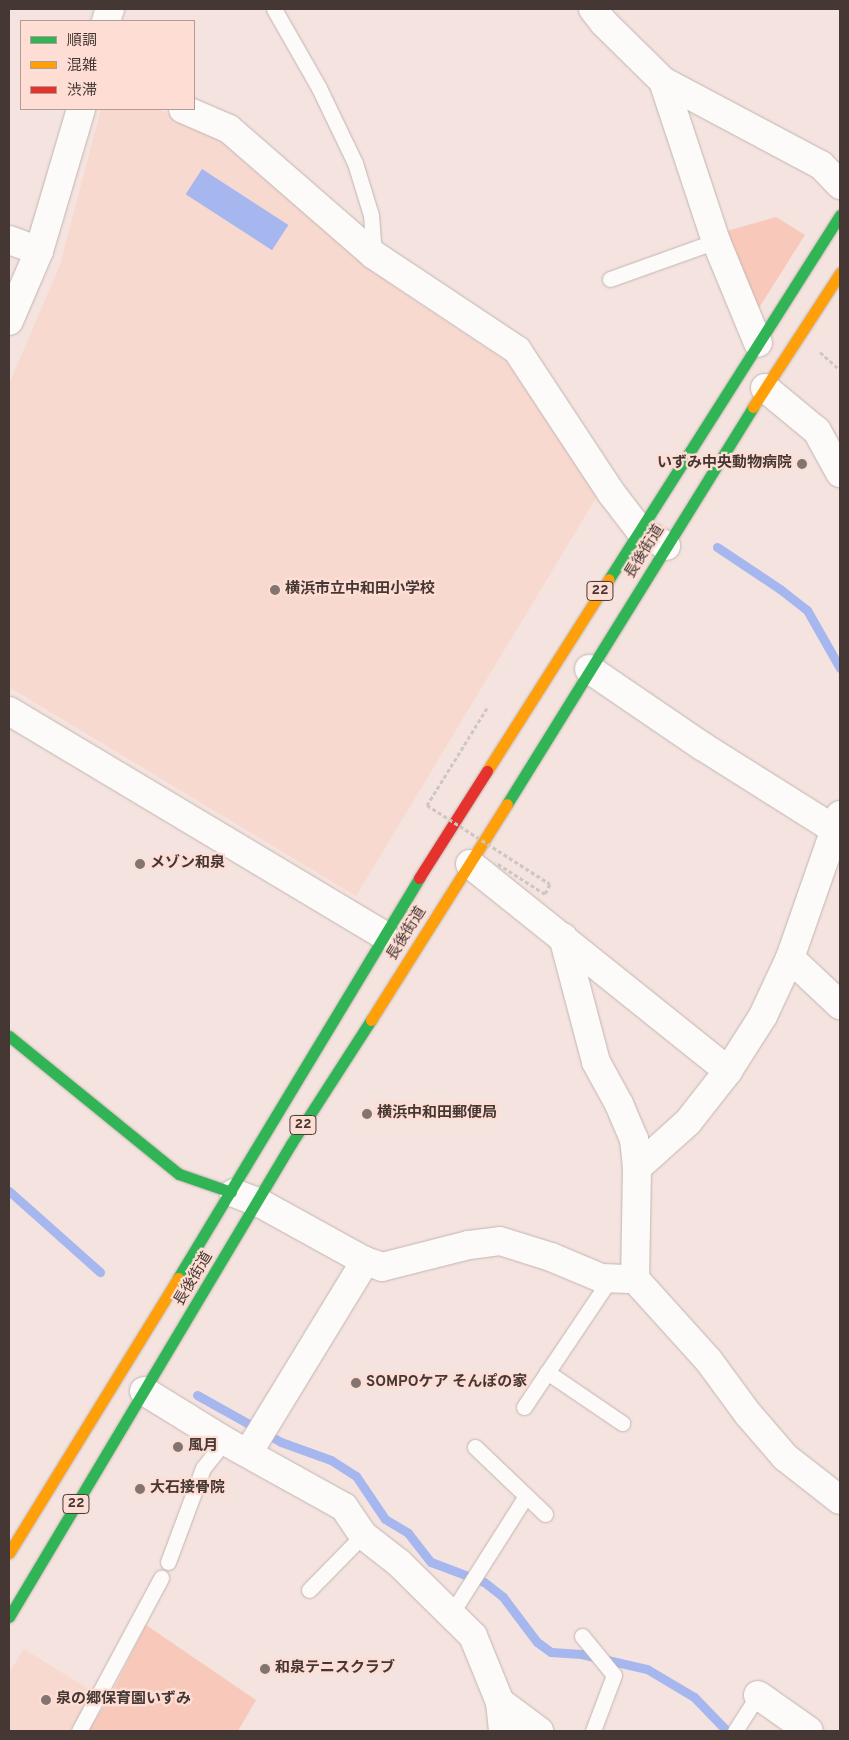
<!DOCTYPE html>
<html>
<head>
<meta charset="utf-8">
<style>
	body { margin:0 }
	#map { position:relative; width:849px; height:1740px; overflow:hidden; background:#f4e3de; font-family:Overpass,"Noto Sans JP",sans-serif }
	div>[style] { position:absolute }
	.built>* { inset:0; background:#f7d9d0 }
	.green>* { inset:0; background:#f8c9bb }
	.water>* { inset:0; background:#a6b6ee; transform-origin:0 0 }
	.stream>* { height:9px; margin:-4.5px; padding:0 4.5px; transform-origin:4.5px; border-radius:4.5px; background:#a6b6ee }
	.path>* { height:3px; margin-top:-1.5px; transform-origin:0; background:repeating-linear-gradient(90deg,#cdc7c4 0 4px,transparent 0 6.5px) }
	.roads { filter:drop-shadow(0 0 1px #c2b5b1) drop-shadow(0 0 1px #c2b5b1) }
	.lane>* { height:15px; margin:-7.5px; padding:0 7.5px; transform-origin:7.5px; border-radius:7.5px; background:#fdfbfa }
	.street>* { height:28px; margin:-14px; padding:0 14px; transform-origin:14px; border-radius:14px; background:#fdfbfa }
	.fast>* { height:11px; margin:-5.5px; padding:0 5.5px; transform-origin:5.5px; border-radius:5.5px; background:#30b455 }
	.slow>* { height:11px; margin:-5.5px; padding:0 5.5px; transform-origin:5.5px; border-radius:5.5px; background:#ff9f0a }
	.jam>* { height:11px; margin:-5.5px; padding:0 5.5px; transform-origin:5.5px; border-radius:5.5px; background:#e5322d }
	.path-bridge>* { height:3px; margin-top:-1.5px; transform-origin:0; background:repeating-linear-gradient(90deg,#cdc7c4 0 4px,transparent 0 6.5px) }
	.dots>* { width:14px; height:14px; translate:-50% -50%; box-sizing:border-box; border:2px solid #feded4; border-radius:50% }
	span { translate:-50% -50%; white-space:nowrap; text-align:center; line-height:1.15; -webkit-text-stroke:4.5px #feded4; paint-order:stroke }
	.shield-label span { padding:1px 4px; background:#feded4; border:1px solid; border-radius:4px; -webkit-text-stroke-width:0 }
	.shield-label { font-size:14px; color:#453834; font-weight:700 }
	.poi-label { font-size:15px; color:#453834; font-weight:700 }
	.right { translate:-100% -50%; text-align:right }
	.left { translate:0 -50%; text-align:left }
	.street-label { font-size:15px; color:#453834 }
	.frame { position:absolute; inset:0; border:10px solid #453834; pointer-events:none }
	.legend { position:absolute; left:20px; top:20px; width:175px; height:90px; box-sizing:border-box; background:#feded4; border:1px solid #b49c94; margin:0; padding:6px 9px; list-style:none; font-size:15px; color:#453834 }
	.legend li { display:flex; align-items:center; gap:10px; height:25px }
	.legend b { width:25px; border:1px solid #b49c94 }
</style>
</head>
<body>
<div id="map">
	<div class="built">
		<div style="clip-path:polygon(101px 109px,157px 109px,220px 136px,396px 288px,507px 362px,599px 493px,356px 896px,9px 687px,9px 384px,60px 265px)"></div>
		<div style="clip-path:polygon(24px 1649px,93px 1692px,70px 1731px,9px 1731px,9px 1673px)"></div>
	</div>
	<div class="green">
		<div style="clip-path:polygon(776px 217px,805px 235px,755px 314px,723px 232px)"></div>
		<div style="clip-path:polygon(146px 1625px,256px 1700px,238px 1731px,88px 1731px,108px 1700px)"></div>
	</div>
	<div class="water">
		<div style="left:202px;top:169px;width:103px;height:30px;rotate:33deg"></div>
	</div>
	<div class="stream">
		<div style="left:717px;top:547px;width:76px;rotate:33.7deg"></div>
		<div style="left:780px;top:589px;width:34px;rotate:38deg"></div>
		<div style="left:807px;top:610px;width:67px;rotate:60.4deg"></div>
		<div style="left:9px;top:1191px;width:122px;rotate:41.7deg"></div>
		<div style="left:197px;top:1395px;width:96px;rotate:29.2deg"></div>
		<div style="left:281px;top:1442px;width:53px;rotate:19.8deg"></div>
		<div style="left:331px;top:1460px;width:30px;rotate:33deg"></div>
		<div style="left:356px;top:1476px;width:52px;rotate:56deg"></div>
		<div style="left:385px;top:1519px;width:27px;rotate:31deg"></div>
		<div style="left:408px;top:1533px;width:37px;rotate:52deg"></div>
		<div style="left:431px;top:1562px;width:57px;rotate:20.7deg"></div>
		<div style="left:484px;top:1582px;width:24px;rotate:38deg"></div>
		<div style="left:503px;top:1597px;width:56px;rotate:52.9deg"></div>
		<div style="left:537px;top:1642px;width:17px;rotate:36deg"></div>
		<div style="left:551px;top:1652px;width:30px;rotate:4deg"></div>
		<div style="left:581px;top:1654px;width:68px;rotate:12.8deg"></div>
		<div style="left:647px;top:1669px;width:55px;rotate:30.8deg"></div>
		<div style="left:694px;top:1697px;width:47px;rotate:45.9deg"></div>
	</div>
	<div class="path">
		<div style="left:820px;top:352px;width:27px;rotate:42deg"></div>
	</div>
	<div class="roads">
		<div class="lane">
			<div style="left:274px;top:9px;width:91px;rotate:60.3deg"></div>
			<div style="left:319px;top:88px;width:83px;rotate:64.4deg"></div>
			<div style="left:355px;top:163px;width:54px;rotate:72.9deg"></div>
			<div style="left:371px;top:215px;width:40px;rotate:85.7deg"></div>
			<div style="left:610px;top:279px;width:113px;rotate:-19.7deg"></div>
			<div style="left:547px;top:1372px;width:91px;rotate:34.2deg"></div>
			<div style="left:524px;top:1407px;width:154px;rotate:-56.1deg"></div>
			<div style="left:475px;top:1447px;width:97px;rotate:43.7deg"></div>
			<div style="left:168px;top:1562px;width:100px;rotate:-69.6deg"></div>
			<div style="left:203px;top:1468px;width:35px;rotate:-51deg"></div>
			<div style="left:309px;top:1590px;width:77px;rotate:-45.5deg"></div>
			<div style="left:451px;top:1614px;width:140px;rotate:-57.6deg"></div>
			<div style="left:582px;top:1636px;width:50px;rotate:50.6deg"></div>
			<div style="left:614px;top:1675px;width:60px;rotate:110.6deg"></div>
			<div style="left:79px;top:1731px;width:174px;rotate:-61.8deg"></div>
			<div style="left:735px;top:1731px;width:43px;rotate:-57.4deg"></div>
		</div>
		<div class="street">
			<div style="left:593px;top:9px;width:18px;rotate:52deg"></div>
			<div style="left:604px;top:23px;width:83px;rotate:44.5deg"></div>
			<div style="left:663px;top:81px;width:179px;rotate:28deg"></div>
			<div style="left:821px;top:165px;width:28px;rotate:46deg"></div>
			<div style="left:106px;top:21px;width:13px;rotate:-72deg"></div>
			<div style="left:663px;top:81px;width:169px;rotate:71.7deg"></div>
			<div style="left:716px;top:241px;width:110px;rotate:67.6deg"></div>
			<div style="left:183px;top:109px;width:50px;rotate:23.5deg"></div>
			<div style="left:229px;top:129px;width:192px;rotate:41deg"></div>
			<div style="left:374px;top:255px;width:172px;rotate:33.6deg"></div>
			<div style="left:517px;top:350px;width:173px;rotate:56.6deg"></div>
			<div style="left:612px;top:494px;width:44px;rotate:52.4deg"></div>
			<div style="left:639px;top:529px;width:32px;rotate:32deg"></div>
			<div style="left:9px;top:240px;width:32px;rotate:20deg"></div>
			<div style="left:9px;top:321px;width:76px;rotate:-66.8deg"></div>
			<div style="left:39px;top:251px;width:148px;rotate:-73.5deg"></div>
			<div style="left:765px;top:388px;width:67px;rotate:39.6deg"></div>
			<div style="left:817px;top:431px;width:48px;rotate:61.3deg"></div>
			<div style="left:589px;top:669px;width:137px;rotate:34.3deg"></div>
			<div style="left:702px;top:746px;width:163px;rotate:32.2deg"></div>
			<div style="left:9px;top:711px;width:436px;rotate:30.9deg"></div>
			<div style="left:840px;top:815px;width:151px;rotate:109.3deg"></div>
			<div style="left:790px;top:958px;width:64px;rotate:115deg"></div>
			<div style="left:763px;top:1016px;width:65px;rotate:122.5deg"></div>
			<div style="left:728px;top:1071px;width:65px;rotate:128.1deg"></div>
			<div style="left:688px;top:1122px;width:69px;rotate:138deg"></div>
			<div style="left:637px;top:1168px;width:111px;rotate:91deg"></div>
			<div style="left:635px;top:1279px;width:110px;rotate:47.9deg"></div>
			<div style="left:709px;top:1361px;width:66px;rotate:53.7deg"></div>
			<div style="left:748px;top:1414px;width:57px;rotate:49.3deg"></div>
			<div style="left:785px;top:1457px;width:70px;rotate:38deg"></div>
			<div style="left:470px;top:864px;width:331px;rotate:38.7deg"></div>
			<div style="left:563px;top:937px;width:129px;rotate:75.2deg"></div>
			<div style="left:596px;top:1062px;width:48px;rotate:61.3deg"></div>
			<div style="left:619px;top:1104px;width:38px;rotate:67deg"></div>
			<div style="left:634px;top:1139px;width:29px;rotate:84deg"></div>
			<div style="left:790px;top:958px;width:69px;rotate:43.2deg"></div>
			<div style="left:234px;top:1193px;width:26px;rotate:21deg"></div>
			<div style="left:258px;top:1202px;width:122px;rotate:28.9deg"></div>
			<div style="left:365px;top:1261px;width:18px;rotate:19deg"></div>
			<div style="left:382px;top:1267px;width:90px;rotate:-14.2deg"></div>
			<div style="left:469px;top:1245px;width:31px;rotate:-7deg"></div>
			<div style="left:500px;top:1241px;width:53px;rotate:17.4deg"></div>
			<div style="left:551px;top:1257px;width:54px;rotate:22.8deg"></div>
			<div style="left:601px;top:1278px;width:34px;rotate:2deg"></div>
			<div style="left:144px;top:1391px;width:95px;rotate:31.7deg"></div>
			<div style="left:225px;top:1441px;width:136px;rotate:29deg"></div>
			<div style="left:344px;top:1507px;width:34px;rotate:56deg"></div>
			<div style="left:363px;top:1535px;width:46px;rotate:37.9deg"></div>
			<div style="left:399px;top:1563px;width:104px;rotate:44.6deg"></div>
			<div style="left:473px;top:1636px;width:71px;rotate:67.8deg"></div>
			<div style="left:500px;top:1702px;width:29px;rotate:84deg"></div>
			<div style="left:248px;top:1453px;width:225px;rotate:-58.6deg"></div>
			<div style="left:758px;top:1695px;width:62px;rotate:35.2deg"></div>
			<div style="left:500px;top:1702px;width:49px;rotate:36.6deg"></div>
		</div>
		<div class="fast">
			<div style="left:609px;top:579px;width:431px;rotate:-57.6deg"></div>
			<div style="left:507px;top:804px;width:467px;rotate:-58.2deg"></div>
			<div style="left:9px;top:1036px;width:219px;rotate:39.1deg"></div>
			<div style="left:179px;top:1174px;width:55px;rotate:19.1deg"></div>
			<div style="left:178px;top:1278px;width:467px;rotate:-58.9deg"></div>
			<div style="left:9px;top:1617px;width:551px;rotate:-59.2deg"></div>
			<div style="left:291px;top:1144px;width:148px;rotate:-57.2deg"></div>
		</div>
		<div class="slow">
			<div style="left:753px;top:407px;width:160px;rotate:-57deg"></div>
			<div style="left:487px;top:771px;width:227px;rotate:-57.6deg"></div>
			<div style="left:371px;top:1020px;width:255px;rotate:-57.8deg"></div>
			<div style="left:9px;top:1553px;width:323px;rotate:-58.4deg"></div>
		</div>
		<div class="jam">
			<div style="left:419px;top:878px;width:127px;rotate:-57.6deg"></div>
		</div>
	</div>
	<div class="path-bridge">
		<div style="left:487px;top:708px;width:114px;rotate:121.7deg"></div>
		<div style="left:427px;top:805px;width:146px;rotate:32.7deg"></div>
		<div style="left:550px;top:884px;width:11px;rotate:117deg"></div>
		<div style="left:545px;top:894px;width:59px;rotate:-147.4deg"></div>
	</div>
	<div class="dots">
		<div style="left:802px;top:464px;background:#827470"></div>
		<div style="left:275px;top:590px;background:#827470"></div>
		<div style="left:140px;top:864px;background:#827470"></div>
		<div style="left:367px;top:1114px;background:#827470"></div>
		<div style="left:356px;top:1383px;background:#827470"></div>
		<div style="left:178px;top:1447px;background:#827470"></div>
		<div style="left:140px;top:1489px;background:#827470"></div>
		<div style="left:265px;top:1669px;background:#827470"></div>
		<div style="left:46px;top:1700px;background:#827470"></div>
	</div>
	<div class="shield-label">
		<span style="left:600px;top:591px">22</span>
		<span style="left:303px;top:1125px">22</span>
		<span style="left:76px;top:1504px">22</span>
	</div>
	<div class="poi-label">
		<span class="right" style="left:792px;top:464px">いずみ中央動物病院</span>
		<span class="left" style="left:285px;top:590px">横浜市立中和田小学校</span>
		<span class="left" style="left:150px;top:864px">メゾン和泉</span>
		<span class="left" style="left:377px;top:1114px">横浜中和田郵便局</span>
		<span class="left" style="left:366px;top:1383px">SOMPOケア そんぽの家</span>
		<span class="left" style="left:188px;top:1447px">風月</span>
		<span class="left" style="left:150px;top:1489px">大石接骨院</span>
		<span class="left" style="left:275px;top:1669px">和泉テニスクラブ</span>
		<span class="left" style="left:56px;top:1700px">泉の郷保育園いずみ</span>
	</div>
	<div class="street-label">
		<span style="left:645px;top:552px;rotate:-58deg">長後街道</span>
		<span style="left:407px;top:934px;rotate:-58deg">長後街道</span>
		<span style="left:194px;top:1279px;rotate:-59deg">長後街道</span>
	</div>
	<div class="frame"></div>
	<ul class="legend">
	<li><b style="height:6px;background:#30b455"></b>順調</li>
	<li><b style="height:6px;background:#ff9f0a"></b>混雑</li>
	<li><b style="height:6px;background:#e5322d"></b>渋滞</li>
	</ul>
</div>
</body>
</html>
